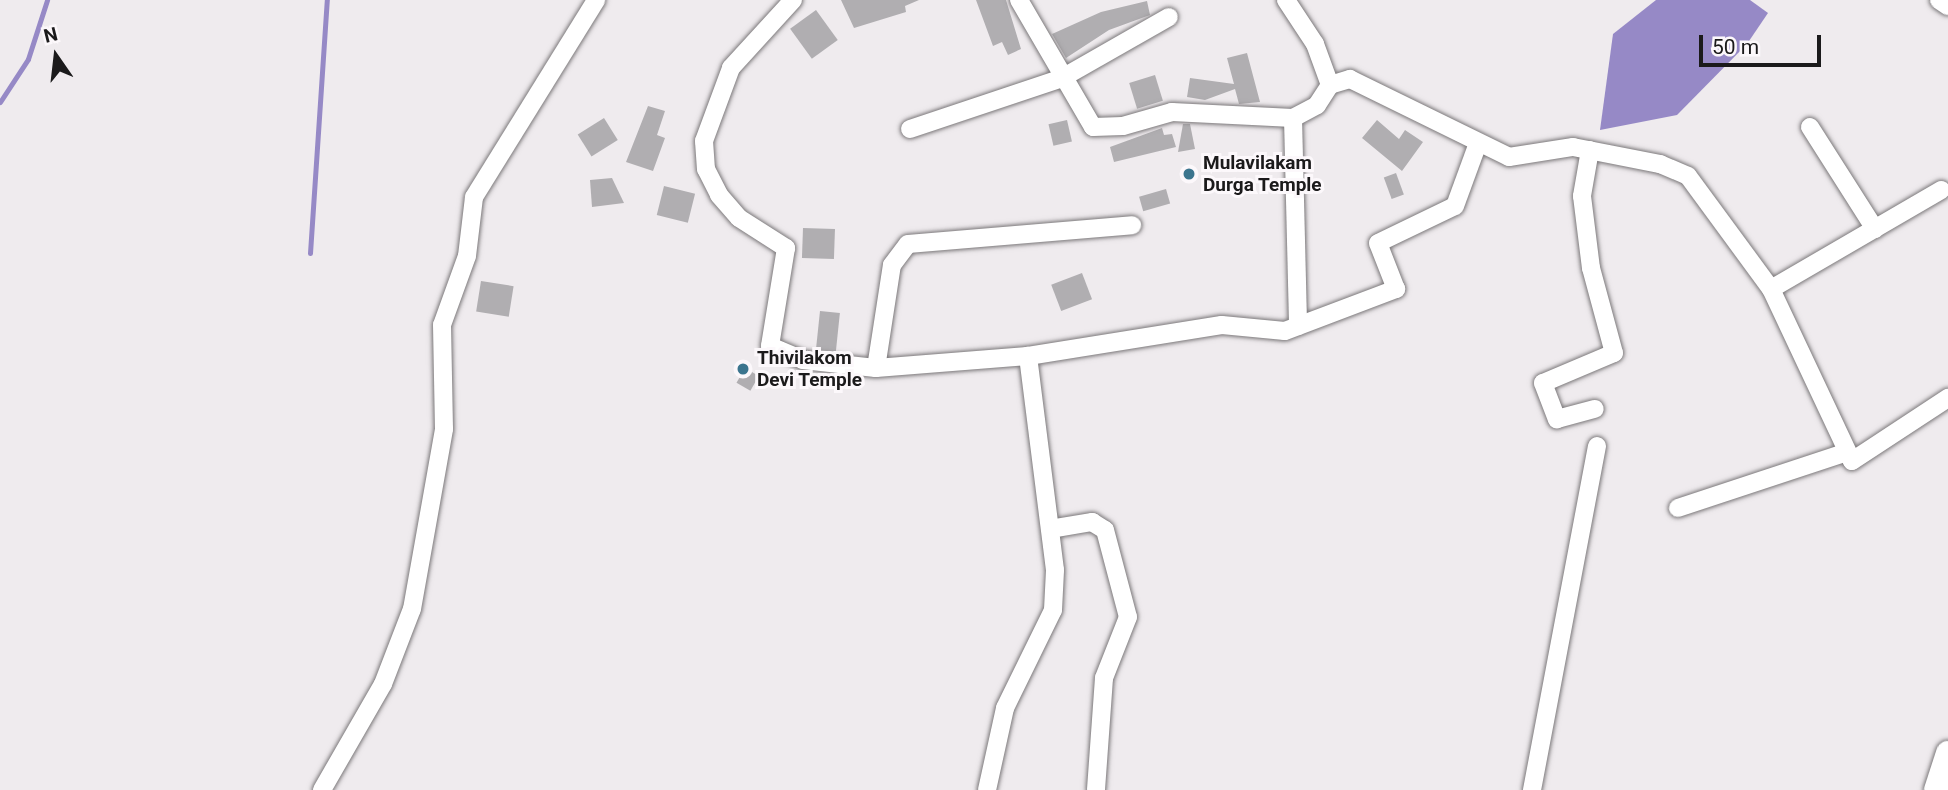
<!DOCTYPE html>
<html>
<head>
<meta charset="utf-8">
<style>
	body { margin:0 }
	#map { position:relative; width:1948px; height:790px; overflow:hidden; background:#efebee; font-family:Roboto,sans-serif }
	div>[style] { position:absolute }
	.water>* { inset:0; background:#9689c6 }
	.stream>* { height:5px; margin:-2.5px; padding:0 2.5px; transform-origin:2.5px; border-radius:2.5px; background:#9689c6 }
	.building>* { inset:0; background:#b0aeb1; transform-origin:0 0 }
	.roads { filter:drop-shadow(0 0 2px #7b787a) drop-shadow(0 0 2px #7b787a) }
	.street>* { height:18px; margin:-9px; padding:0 9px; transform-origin:9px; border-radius:9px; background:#fff }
	.secondary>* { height:24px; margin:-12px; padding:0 12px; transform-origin:12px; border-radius:12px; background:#fff }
	.dots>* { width:19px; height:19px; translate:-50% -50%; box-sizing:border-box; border:4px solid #fcf8fb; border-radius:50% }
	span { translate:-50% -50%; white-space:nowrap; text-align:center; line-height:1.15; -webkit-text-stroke:6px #fcf8fb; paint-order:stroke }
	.poi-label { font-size:19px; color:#1b1a1b; font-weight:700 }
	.left { translate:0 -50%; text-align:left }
	.north { position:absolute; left:21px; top:21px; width:70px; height:70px; -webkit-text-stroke:5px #fcf8fb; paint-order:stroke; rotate:346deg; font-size:19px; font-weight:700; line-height:28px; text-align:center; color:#1b1a1b }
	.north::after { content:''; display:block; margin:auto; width:24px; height:32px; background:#1b1a1b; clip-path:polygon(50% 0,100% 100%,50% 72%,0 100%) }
	.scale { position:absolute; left:1699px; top:35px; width:122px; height:32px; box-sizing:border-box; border:4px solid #1b1a1b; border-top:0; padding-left:9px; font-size:21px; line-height:24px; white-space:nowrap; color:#1b1a1b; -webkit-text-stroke:5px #fcf8fb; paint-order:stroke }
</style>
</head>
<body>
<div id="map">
	<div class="water">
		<div style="clip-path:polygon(1656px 0,1750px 0,1768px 13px,1747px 44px,1677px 115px,1600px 130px,1613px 34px)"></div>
	</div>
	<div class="stream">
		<div style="left:0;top:102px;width:51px;rotate:-56.9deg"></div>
		<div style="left:28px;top:59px;width:62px;rotate:-72.1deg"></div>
		<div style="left:310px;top:253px;width:254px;rotate:-86.2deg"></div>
	</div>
	<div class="building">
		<div style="clip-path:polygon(841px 0,919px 0,905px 6px,906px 12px,854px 28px)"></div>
		<div style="clip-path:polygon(976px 0,1006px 0,1021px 49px,1008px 55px,1002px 42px,993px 46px)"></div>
		<div style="clip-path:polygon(1147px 1px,1150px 15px,1109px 30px,1066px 58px,1052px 34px,1101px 12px)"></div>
		<div style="left:816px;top:10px;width:37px;height:32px;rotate:54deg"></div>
		<div style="clip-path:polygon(1247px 53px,1260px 102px,1239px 104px,1235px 89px,1205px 100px,1187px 97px,1190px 78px,1234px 84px,1227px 58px)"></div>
		<div style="left:1155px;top:75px;width:27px;height:27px;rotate:73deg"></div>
		<div style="clip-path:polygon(648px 106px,665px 111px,657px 135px,665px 138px,653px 171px,626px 162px)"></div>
		<div style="left:604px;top:118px;width:26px;height:31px;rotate:58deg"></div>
		<div style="left:1067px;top:120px;width:22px;height:19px;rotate:77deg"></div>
		<div style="clip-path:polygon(1377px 120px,1399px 139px,1405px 130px,1423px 142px,1402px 171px,1362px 138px)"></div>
		<div style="clip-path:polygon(1183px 124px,1190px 124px,1195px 149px,1178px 152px)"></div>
		<div style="clip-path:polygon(1162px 128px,1164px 135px,1172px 134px,1176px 147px,1114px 162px,1110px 147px)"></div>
		<div style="left:1396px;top:173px;width:23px;height:13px;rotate:70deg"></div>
		<div style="clip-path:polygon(612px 178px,624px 203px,592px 207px,590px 180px)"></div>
		<div style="left:664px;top:186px;width:32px;height:30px;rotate:14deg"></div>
		<div style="left:1166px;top:189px;width:15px;height:28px;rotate:74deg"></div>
		<div style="left:803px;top:228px;width:32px;height:30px;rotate:2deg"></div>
		<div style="left:1082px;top:273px;width:28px;height:33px;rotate:69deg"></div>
		<div style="left:481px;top:281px;width:33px;height:31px;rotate:9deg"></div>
		<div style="left:820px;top:311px;width:20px;height:39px;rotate:6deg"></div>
		<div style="left:745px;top:368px;width:16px;height:17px;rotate:30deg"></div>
	</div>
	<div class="roads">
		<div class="street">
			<div style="left:793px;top:0;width:92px;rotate:132.4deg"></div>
			<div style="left:731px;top:68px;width:78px;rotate:110.3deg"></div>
			<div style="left:704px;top:141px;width:28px;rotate:86deg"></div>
			<div style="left:706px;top:169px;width:29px;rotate:63deg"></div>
			<div style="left:719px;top:195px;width:30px;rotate:49deg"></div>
			<div style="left:739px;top:218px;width:56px;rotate:32.6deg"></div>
			<div style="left:786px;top:248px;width:99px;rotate:99.3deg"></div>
			<div style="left:770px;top:346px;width:36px;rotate:23deg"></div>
			<div style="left:803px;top:360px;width:73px;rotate:6.3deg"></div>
			<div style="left:876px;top:368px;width:152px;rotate:-4.5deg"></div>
			<div style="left:1028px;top:356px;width:196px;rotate:-9.1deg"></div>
			<div style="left:1222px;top:325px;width:63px;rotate:5.4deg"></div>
			<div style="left:1285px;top:331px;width:119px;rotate:-20.7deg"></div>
			<div style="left:1396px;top:289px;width:49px;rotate:-111.4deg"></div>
			<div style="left:1378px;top:243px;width:85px;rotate:-25.7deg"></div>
			<div style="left:1455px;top:206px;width:64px;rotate:-69.9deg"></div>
			<div style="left:1019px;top:0;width:147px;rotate:59.8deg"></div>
			<div style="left:1093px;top:127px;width:30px;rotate:-2deg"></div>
			<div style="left:1123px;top:126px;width:51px;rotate:-15.9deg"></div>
			<div style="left:1172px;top:112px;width:121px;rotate:2.8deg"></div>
			<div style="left:1293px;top:118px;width:27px;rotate:-28deg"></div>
			<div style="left:1317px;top:105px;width:24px;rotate:-57deg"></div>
			<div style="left:1330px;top:85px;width:21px;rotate:-17deg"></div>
			<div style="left:1350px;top:79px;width:177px;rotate:26.1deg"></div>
			<div style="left:1509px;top:157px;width:65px;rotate:-8.9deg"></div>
			<div style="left:1573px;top:147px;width:89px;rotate:11.1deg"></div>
			<div style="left:1660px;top:164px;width:30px;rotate:23deg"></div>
			<div style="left:1688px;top:176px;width:140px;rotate:53.7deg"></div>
			<div style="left:1771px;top:289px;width:190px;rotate:64.8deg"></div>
			<div style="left:1852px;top:461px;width:115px;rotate:-33.3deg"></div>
			<div style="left:1286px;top:0;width:53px;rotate:56.6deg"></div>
			<div style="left:1315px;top:44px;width:44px;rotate:69.9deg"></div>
			<div style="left:1939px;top:0;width:11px;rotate:34deg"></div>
			<div style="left:1293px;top:118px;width:208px;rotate:88.6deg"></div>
			<div style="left:1810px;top:127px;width:121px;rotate:57.5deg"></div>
			<div style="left:910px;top:129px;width:160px;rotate:-18.5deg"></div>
			<div style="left:1062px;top:78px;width:123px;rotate:-29.7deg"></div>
			<div style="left:1590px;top:150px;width:47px;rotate:99.9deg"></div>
			<div style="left:1582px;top:196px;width:73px;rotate:82.9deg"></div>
			<div style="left:1591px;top:268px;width:88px;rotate:74.9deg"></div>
			<div style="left:1614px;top:353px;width:77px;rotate:157.1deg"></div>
			<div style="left:1543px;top:383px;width:39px;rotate:69deg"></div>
			<div style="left:1557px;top:419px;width:39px;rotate:-15deg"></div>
			<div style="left:1771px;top:289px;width:197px;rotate:-30.2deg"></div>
			<div style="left:876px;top:368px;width:104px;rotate:-81.2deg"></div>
			<div style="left:892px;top:265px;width:26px;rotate:-53deg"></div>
			<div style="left:908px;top:244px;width:225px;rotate:-4.8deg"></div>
			<div style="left:1678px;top:508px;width:175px;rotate:-18.3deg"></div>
			<div style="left:1050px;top:529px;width:43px;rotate:-9.5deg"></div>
			<div style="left:1092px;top:522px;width:15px;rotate:32deg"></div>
			<div style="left:1105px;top:530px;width:90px;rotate:75.2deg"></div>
			<div style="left:1128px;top:617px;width:66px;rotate:111.5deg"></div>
			<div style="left:1104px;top:678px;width:112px;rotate:94.1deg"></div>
			<div style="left:322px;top:790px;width:122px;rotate:-60.1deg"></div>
			<div style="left:383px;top:684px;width:80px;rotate:-68.9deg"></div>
			<div style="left:412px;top:609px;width:183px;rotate:-79.9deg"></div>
			<div style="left:444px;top:429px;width:104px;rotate:-91.1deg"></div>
			<div style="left:442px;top:325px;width:73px;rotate:-70.1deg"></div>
			<div style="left:467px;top:256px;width:59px;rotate:-83.2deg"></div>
			<div style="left:474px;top:197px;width:232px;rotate:-58.2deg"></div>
			<div style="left:987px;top:790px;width:84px;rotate:-77.6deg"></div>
			<div style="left:1005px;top:708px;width:109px;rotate:-63.9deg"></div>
			<div style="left:1053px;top:610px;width:40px;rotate:-87.1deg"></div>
			<div style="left:1055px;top:570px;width:216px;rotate:-97.2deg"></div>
			<div style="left:1532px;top:790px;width:350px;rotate:-79.3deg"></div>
		</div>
		<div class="secondary">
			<div style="left:1936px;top:790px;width:39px;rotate:-72deg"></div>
		</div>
	</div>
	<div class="dots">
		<div style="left:1189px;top:174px;background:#3b758e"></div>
		<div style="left:743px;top:369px;background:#3b758e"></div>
	</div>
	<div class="poi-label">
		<span class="left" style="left:1203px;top:174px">Mulavilakam<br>Durga Temple</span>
		<span class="left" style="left:757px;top:369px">Thivilakom<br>Devi Temple</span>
	</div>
	<div class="north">N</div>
	<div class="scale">50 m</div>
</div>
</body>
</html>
